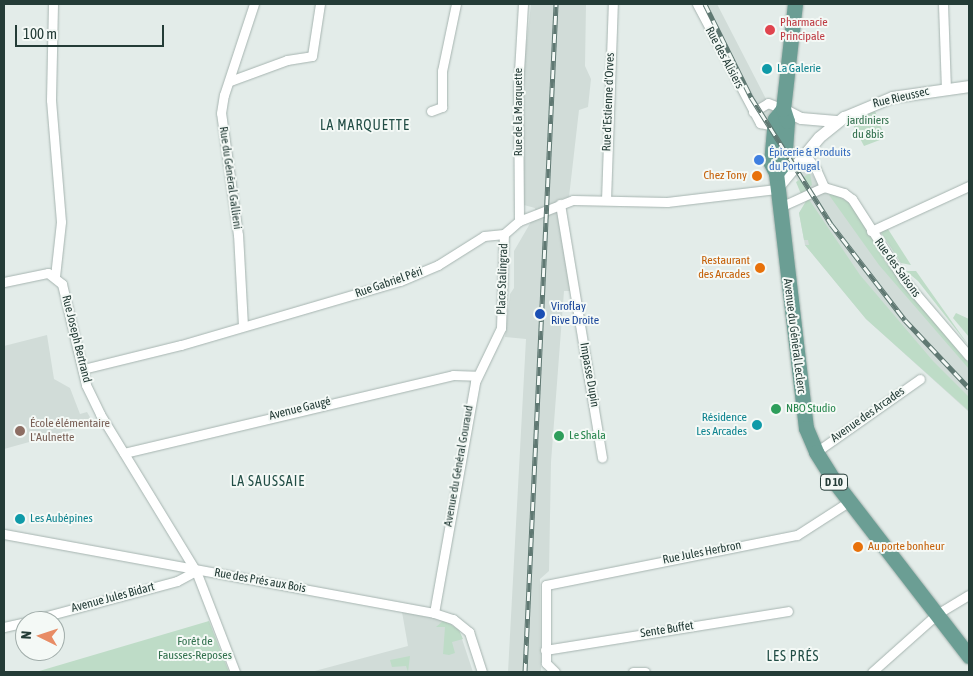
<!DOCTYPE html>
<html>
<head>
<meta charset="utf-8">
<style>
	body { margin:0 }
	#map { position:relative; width:973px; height:676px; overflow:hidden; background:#e3ece9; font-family:"Asap Condensed",sans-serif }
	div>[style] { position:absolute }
	.built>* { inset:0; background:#d1dcd8 }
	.green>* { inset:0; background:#bedcc7 }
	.roads { filter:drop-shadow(0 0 1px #a6b4b0) drop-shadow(0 0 1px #a6b4b0) }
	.minor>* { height:9px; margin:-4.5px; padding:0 4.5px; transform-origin:4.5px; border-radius:4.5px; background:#fff }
	.tertiary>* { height:11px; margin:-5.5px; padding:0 5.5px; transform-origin:5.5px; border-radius:5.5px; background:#fff }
	.primary>* { height:15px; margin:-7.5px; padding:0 7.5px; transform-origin:7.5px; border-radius:7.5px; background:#6b9e94 }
	.rail>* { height:5px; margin-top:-2.5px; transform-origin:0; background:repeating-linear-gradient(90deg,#f4f9f6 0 9px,#5f7872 0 18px); box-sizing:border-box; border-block:1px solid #5f7872 }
	.dots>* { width:14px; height:14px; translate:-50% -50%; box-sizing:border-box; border:2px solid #f4f9f6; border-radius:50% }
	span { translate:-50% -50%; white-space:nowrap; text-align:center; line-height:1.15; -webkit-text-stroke:4px #f4f9f6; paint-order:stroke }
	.shield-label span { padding:1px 4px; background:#f4f9f6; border:1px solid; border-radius:4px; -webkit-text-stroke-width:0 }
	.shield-label { font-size:11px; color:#243c37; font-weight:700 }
	.health-label { font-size:12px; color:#be3a42 }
	.left { translate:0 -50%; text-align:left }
	.street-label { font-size:12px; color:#243c37 }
	.culture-label { font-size:12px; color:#0d838f }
	.right { translate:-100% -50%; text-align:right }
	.park-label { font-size:12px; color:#31704d }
	.shop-label { font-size:12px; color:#366cbe }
	.food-label { font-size:12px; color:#c56008 }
	.transit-label { font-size:12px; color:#164399 }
	.leisure-label { font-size:12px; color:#27864d }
	.education-label { font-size:12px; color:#785e54 }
	.neighbourhood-label { font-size:14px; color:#214d45; letter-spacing:1px }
	.frame { position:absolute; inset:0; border:5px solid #243c37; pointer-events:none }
	.north { position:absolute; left:15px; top:611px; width:50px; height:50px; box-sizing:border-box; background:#f4f9f6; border:1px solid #a1adaa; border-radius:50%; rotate:274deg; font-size:14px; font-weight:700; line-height:20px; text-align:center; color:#243c37 }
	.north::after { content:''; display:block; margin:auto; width:18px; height:22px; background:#e88c65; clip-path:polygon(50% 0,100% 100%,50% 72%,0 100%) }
	.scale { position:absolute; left:15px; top:25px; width:149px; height:22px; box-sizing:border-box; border:2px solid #243c37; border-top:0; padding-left:6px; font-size:15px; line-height:18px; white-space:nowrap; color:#243c37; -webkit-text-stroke:4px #f4f9f6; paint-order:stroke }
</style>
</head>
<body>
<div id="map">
	<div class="built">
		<div style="clip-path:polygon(531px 4px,586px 4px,585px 66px,591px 79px,588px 107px,579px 110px,569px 197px,558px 200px,572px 291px,564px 291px,551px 462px,549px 571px,540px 579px,541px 672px,508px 672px,526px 339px,505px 337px,510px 294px,514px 288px,514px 251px,535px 215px,535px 208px,524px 205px,523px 167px,522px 81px)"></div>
		<div style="clip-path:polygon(701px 4px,717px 4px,766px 99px,822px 190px,843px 196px,863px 223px,886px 263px,969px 364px,969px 412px,866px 319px,805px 245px,799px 213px,808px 198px,762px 122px)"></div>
		<div style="clip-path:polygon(47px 335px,54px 379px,70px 388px,80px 414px,87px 412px,94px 424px,4px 449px,4px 346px)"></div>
		<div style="clip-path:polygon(402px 612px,444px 620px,459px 630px,473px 672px,311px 672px,408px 646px)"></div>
	</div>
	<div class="green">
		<div style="clip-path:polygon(875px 111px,885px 138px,864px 146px,851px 121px)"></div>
		<div style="clip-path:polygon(810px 173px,812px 185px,801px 194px,796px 182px)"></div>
		<div style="clip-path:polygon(833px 194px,852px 204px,886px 263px,969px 364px,969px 369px,879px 265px,829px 195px)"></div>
		<div style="clip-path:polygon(808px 198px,860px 275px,933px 361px,969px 397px,969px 411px,866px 319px,805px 245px,809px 245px,808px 240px,804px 240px,799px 213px)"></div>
		<div style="clip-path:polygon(886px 226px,911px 265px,901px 263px,880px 231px)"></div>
		<div style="clip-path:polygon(906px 271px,916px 271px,969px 346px,918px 281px)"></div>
		<div style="clip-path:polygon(956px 313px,969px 319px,969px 337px,953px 318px)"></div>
		<div style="clip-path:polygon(444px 620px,459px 630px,463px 639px,452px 642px,455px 653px,449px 655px,443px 654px,445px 627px,436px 627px)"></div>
		<div style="clip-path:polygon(209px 621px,229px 672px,36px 672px,97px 654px)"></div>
		<div style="clip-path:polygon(410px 656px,408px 672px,406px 666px,392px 667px,390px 660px)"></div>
	</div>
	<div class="roads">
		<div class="minor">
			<div style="left:53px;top:4px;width:96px;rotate:91.2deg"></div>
			<div style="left:51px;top:100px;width:122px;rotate:85.3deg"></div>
			<div style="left:61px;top:222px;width:54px;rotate:96.3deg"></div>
			<div style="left:697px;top:4px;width:135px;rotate:62.1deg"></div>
			<div style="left:760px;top:123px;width:14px;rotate:12deg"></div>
			<div style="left:943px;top:4px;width:84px;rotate:88deg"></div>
			<div style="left:230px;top:81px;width:61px;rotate:-20.2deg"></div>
			<div style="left:287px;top:60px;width:25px;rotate:-9deg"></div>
			<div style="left:312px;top:56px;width:53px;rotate:-81.3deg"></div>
			<div style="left:431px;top:111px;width:12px;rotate:-20deg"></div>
			<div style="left:442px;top:107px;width:36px;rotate:-90deg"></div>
			<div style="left:442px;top:71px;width:68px;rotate:-78.2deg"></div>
			<div style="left:753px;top:112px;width:17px;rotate:-31deg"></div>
			<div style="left:768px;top:103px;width:16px;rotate:22deg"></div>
			<div style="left:806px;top:156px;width:16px;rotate:52deg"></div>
			<div style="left:816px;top:169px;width:20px;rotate:66deg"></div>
			<div style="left:606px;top:200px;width:196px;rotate:-88deg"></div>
			<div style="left:560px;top:204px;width:257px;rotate:80.6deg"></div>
			<div style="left:778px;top:208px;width:51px;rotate:-24.5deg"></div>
			<div style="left:824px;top:187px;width:21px;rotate:17deg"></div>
			<div style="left:844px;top:193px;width:10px;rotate:37deg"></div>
			<div style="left:852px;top:199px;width:96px;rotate:57.3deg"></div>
			<div style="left:904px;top:280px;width:100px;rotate:49.5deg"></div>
			<div style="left:519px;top:221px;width:133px;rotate:-90.4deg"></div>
			<div style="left:518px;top:88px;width:84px;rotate:-86.6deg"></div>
			<div style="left:871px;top:231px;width:108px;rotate:-24.7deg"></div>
			<div style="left:4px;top:282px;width:45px;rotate:-11.6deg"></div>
			<div style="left:48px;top:273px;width:18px;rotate:38deg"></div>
			<div style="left:62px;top:284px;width:104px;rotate:76.6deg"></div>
			<div style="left:86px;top:385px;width:32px;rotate:64deg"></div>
			<div style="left:100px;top:414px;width:184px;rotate:58.6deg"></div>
			<div style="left:196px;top:571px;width:108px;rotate:68.9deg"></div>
			<div style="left:243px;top:326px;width:91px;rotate:-93.1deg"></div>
			<div style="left:238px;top:235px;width:123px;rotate:-97.9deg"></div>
			<div style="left:221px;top:113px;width:18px;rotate:-81deg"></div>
			<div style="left:224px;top:95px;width:96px;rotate:-71.8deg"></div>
			<div style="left:83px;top:369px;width:101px;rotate:-13.8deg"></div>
			<div style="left:181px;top:345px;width:228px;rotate:-16.3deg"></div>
			<div style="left:400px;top:281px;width:41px;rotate:-22.8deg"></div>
			<div style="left:438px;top:265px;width:54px;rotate:-32.2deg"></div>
			<div style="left:484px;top:236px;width:20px;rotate:-6deg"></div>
			<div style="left:504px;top:234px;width:20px;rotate:-41deg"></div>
			<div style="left:519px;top:221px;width:58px;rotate:-21.3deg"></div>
			<div style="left:573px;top:200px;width:94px;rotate:1.2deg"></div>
			<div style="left:667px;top:202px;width:110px;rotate:-6.8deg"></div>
			<div style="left:816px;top:452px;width:127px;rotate:-35.1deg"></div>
			<div style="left:124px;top:453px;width:338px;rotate:-13.3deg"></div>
			<div style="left:453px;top:375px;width:23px;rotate:2deg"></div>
			<div style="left:4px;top:534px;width:437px;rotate:10.4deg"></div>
			<div style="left:434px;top:613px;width:20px;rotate:18deg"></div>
			<div style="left:453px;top:619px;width:21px;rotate:39deg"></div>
			<div style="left:469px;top:632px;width:42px;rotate:72deg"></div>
			<div style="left:434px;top:613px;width:235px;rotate:-79.9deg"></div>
			<div style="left:475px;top:382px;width:60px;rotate:-64.3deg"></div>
			<div style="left:501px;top:328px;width:94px;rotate:-88.2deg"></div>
			<div style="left:28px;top:621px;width:154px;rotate:-15deg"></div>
			<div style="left:177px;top:581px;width:21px;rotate:-28deg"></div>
			<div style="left:4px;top:627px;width:22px;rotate:-13deg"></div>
			<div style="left:545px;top:650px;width:246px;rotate:-9.1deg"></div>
			<div style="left:555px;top:672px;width:13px;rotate:-135deg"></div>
			<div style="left:546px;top:663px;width:78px;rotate:-90deg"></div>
			<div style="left:546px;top:585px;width:256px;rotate:-11.3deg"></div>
			<div style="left:797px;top:535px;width:63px;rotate:-32.7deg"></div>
			<div style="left:633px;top:672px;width:12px"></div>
			<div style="left:872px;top:672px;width:87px;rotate:-41.7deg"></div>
			<div style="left:937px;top:614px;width:37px;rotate:-31deg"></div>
		</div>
		<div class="tertiary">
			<div style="left:783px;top:109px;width:20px;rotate:27deg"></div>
			<div style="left:801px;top:118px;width:35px;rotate:5deg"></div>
			<div style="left:776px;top:189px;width:67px;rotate:-50.4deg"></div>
			<div style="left:819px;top:137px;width:32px;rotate:-39deg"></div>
			<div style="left:844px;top:117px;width:52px;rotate:-22.6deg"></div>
			<div style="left:892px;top:97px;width:78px;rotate:-8.1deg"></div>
		</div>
		<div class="primary">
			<div style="left:783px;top:109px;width:13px;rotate:129deg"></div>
			<div style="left:775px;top:119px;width:44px;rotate:95.2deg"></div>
			<div style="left:771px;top:163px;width:11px;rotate:63deg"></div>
			<div style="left:776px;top:173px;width:257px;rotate:83.3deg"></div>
			<div style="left:806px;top:428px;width:26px;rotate:67deg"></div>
			<div style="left:816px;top:452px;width:34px;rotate:58deg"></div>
			<div style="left:834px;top:481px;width:221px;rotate:52.4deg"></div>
			<div style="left:776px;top:173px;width:13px;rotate:-51deg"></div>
			<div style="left:784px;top:163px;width:42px;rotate:-85.9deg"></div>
			<div style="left:787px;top:121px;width:13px;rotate:-108deg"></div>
			<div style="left:783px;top:109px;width:106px;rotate:-83.5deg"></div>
		</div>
	</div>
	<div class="rail">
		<div style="left:705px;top:4px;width:104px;rotate:63.7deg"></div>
		<div style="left:751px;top:97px;width:150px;rotate:57.8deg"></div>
		<div style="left:831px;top:224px;width:121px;rotate:52.4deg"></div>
		<div style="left:905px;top:320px;width:93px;rotate:46.7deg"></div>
		<div style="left:525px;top:672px;width:669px;rotate:-87.34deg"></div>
	</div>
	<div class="dots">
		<div style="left:770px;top:30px;background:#e0444e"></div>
		<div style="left:767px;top:69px;background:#0f9aa8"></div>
		<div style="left:759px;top:160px;background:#3f7fe0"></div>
		<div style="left:757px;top:176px;background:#e8710a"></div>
		<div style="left:760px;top:268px;background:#e8710a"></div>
		<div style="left:540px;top:314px;background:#1a4fb4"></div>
		<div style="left:776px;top:409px;background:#2e9e5b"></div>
		<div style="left:757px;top:425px;background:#0f9aa8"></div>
		<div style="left:20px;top:431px;background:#8d6e63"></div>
		<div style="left:559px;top:436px;background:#2e9e5b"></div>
		<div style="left:20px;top:519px;background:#0f9aa8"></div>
		<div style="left:858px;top:547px;background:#e8710a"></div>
	</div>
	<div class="shield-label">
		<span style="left:834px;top:482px">D 10</span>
	</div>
	<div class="health-label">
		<span class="left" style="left:780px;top:30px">Pharmacie<br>Principale</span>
	</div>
	<div class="street-label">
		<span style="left:724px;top:58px;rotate:62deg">Rue des Alisiers</span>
		<span style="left:901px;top:98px;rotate:-13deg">Rue Rieussec</span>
		<span style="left:609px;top:102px;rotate:-88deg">Rue d'Estienne d'Orves</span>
		<span style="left:519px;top:112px;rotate:-90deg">Rue de la Marquette</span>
		<span style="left:230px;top:178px;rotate:82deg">Rue du Général Gallieni</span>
		<span style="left:897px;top:268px;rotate:54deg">Rue des Saisons</span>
		<span style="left:503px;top:279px;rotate:-88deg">Place Stalingrad</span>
		<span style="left:389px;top:283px;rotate:-19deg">Rue Gabriel Péri</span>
		<span style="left:794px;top:336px;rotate:83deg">Avenue du Général Leclerc</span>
		<span style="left:76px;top:339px;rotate:76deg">Rue Joseph Bertrand</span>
		<span style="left:589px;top:375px;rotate:80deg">Impasse Dupin</span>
		<span style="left:300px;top:409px;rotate:-14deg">Avenue Gaugé</span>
		<span style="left:868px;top:415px;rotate:-35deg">Avenue des Arcades</span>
		<span style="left:459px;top:466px;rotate:-80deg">Avenue du Général Gouraud</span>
		<span style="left:702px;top:553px;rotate:-11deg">Rue Jules Herbron</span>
		<span style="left:260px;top:581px;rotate:10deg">Rue des Prés aux Bois</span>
		<span style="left:113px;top:598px;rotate:-15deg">Avenue Jules Bidart</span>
		<span style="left:667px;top:630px;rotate:-9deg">Sente Buffet</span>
	</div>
	<div class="culture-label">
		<span class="left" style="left:777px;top:69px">La Galerie</span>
		<span class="right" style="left:747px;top:425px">Résidence<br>Les Arcades</span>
		<span class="left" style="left:30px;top:519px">Les Aubépines</span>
	</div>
	<div class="park-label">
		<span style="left:868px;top:128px">jardiniers<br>du 8bis</span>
		<span style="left:195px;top:649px">Forêt de<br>Fausses-Reposes</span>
	</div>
	<div class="shop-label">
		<span class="left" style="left:769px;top:160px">Épicerie &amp; Produits<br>du Portugal</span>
	</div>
	<div class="food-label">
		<span class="right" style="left:747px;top:176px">Chez Tony</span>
		<span class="right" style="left:750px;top:268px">Restaurant<br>des Arcades</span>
		<span class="left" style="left:868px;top:547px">Au porte bonheur</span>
	</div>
	<div class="transit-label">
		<span class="left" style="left:551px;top:314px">Viroflay<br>Rive Droite</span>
	</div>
	<div class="leisure-label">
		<span class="left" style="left:786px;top:409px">NBO Studio</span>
		<span class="left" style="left:569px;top:436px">Le Shala</span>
	</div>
	<div class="education-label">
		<span class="left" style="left:30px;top:431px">École élémentaire<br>L'Aulnette</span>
	</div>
	<div class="neighbourhood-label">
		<span style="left:365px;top:125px">LA MARQUETTE</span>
		<span style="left:268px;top:481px">LA SAUSSAIE</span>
		<span style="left:793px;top:656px">LES PRÉS</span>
	</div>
	<div class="frame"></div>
	<div class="north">N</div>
	<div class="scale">100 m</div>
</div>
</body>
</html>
